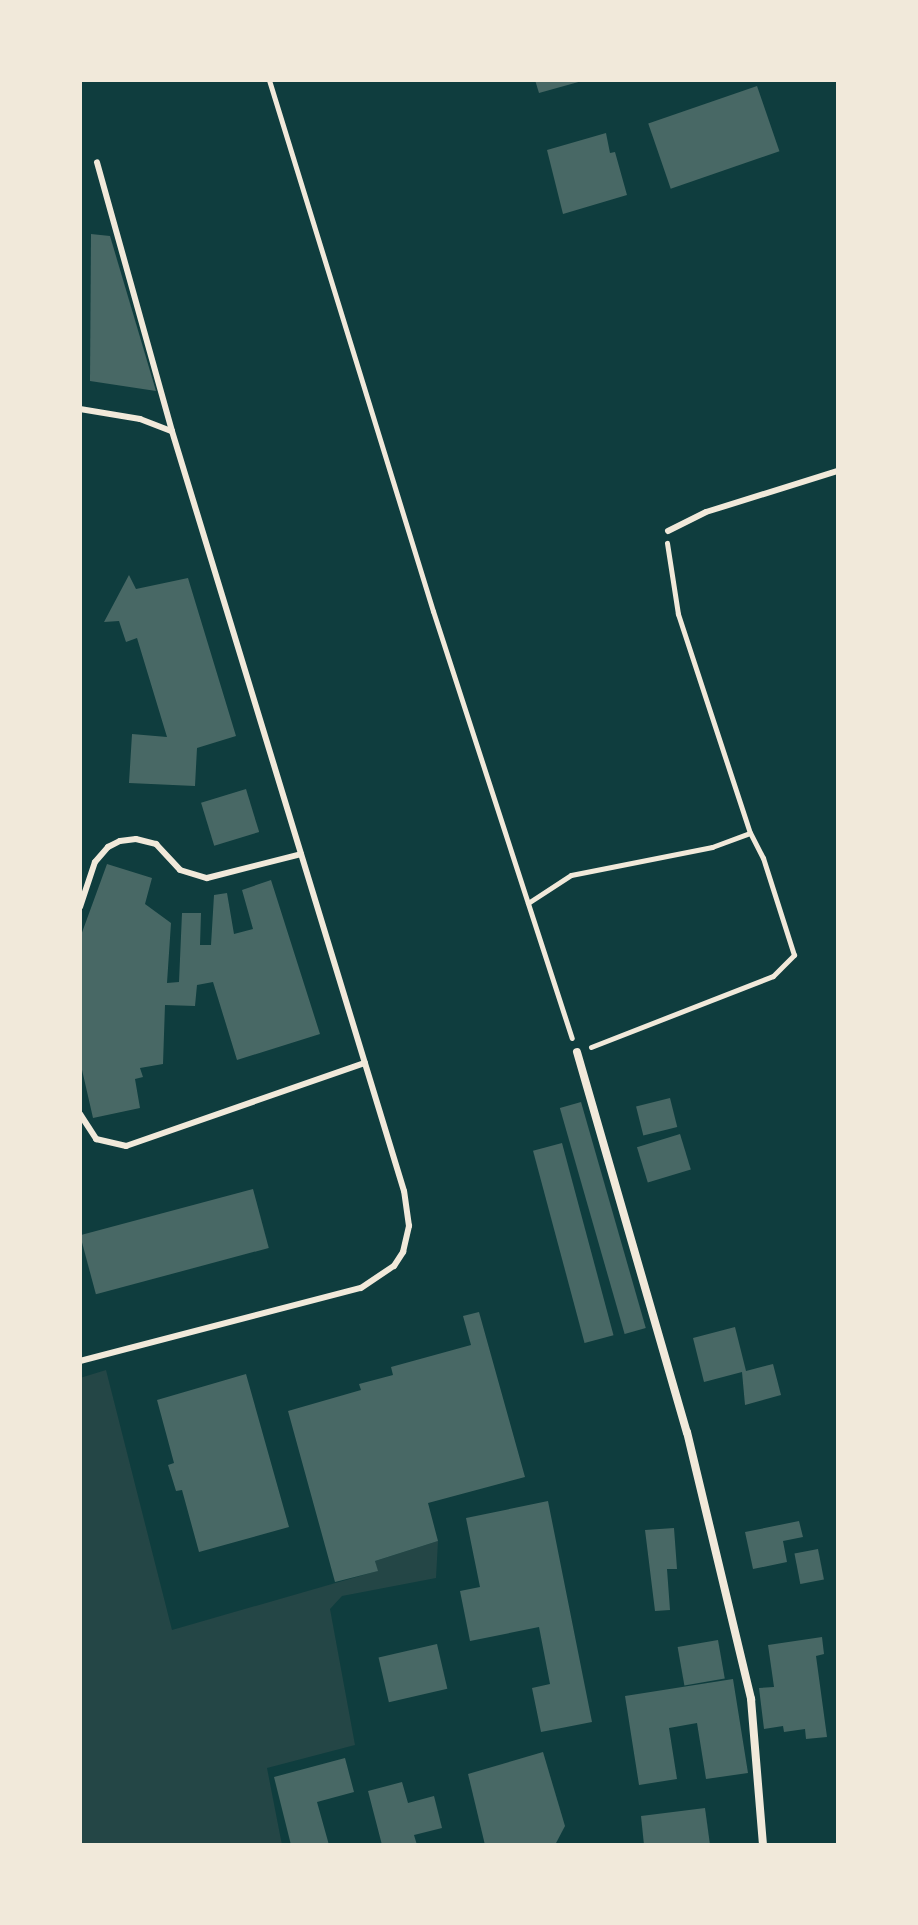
<!DOCTYPE html>
<html>
<head>
<meta charset="utf-8">
<style>
	body { margin:0 }
	#map { position:relative; width:918px; height:1925px; overflow:hidden; background:#0f3d3e; font-family:"Crimson Pro",serif }
	div>[style] { position:absolute }
	.green>* { inset:0; background:#244646 }
	.building>* { inset:0; background:#486865; transform-origin:0 0 }
	.path>* { height:5px; margin:-2.5px; padding:0 2.5px; transform-origin:2.5px; border-radius:2.5px; background:#f1e9da }
	.service>* { height:6px; margin:-3px; padding:0 3px; transform-origin:3px; border-radius:3px; background:#f1e9da }
	.minor>* { height:8px; margin:-4px; padding:0 4px; transform-origin:4px; border-radius:4px; background:#f1e9da }
	span { translate:-50% -50%; white-space:nowrap; text-align:center; line-height:1.15; -webkit-text-stroke:8px #f1e9da; paint-order:stroke }
	.frame { position:absolute; inset:0; border:82px solid #f1e9da; pointer-events:none }
</style>
</head>
<body>
<div id="map">
	<div class="green">
		<div style="clip-path:polygon(106px 1370px,172px 1630px,377px 1571px,375px 1561px,438px 1541px,436px 1578px,342px 1596px,330px 1609px,355px 1745px,267px 1768px,282px 1845px,80px 1845px,80px 1378px)"></div>
	</div>
	<div class="building">
		<div style="clip-path:polygon(535px 80px,582px 80px,582px 81px,539px 93px)"></div>
		<div style="left:757px;top:86px;width:69px;height:115px;rotate:71deg"></div>
		<div style="clip-path:polygon(606px 133px,610px 153px,615px 152px,627px 195px,563px 214px,547px 150px)"></div>
		<div style="clip-path:polygon(91px 234px,110px 236px,156px 391px,90px 381px)"></div>
		<div style="clip-path:polygon(129px 575px,136px 589px,188px 578px,236px 736px,197px 748px,195px 786px,129px 783px,132px 734px,167px 737px,137px 638px,126px 642px,119px 621px,104px 622px)"></div>
		<div style="left:246px;top:789px;width:45px;height:47px;rotate:73deg"></div>
		<div style="clip-path:polygon(107px 864px,152px 878px,145px 904px,171px 923px,167px 983px,179px 982px,182px 913px,201px 913px,200px 945px,211px 945px,214px 895px,227px 893px,234px 934px,253px 929px,242px 890px,271px 880px,320px 1034px,237px 1060px,213px 982px,197px 985px,195px 1006px,165px 1005px,163px 1064px,140px 1068px,143px 1077px,135px 1079px,140px 1108px,93px 1118px,80px 1061px,80px 938px)"></div>
		<div style="left:670px;top:1098px;width:30px;height:35px;rotate:76deg"></div>
		<div style="left:581px;top:1102px;width:235px;height:22px;rotate:74deg"></div>
		<div style="left:680px;top:1134px;width:37px;height:45px;rotate:73deg"></div>
		<div style="left:562px;top:1143px;width:199px;height:30px;rotate:75deg"></div>
		<div style="left:253px;top:1189px;width:61px;height:179px;rotate:75deg"></div>
		<div style="clip-path:polygon(479px 1312px,525px 1477px,428px 1503px,438px 1541px,375px 1561px,378px 1571px,335px 1582px,288px 1411px,361px 1390px,359px 1384px,393px 1375px,391px 1367px,471px 1345px,463px 1316px)"></div>
		<div style="clip-path:polygon(735px 1327px,746px 1371px,773px 1364px,781px 1395px,745px 1405px,742px 1372px,704px 1382px,693px 1338px)"></div>
		<div style="clip-path:polygon(246px 1374px,289px 1527px,199px 1552px,182px 1490px,176px 1491px,168px 1465px,174px 1463px,157px 1400px)"></div>
		<div style="clip-path:polygon(548px 1501px,592px 1722px,541px 1732px,532px 1688px,550px 1684px,539px 1627px,470px 1641px,460px 1591px,480px 1587px,466px 1518px)"></div>
		<div style="clip-path:polygon(799px 1521px,803px 1537px,783px 1541px,787px 1562px,753px 1569px,745px 1532px)"></div>
		<div style="clip-path:polygon(674px 1528px,677px 1569px,667px 1569px,670px 1610px,655px 1611px,645px 1530px)"></div>
		<div style="left:818px;top:1549px;width:31px;height:24px;rotate:79deg"></div>
		<div style="clip-path:polygon(822px 1637px,824px 1654px,816px 1656px,827px 1737px,806px 1739px,805px 1729px,784px 1732px,783px 1726px,764px 1729px,759px 1688px,774px 1687px,768px 1645px)"></div>
		<div style="left:718px;top:1640px;width:39px;height:41px;rotate:80deg"></div>
		<div style="left:437px;top:1644px;width:46px;height:60px;rotate:77deg"></div>
		<div style="clip-path:polygon(733px 1679px,748px 1773px,706px 1779px,697px 1723px,669px 1728px,677px 1779px,639px 1785px,625px 1696px)"></div>
		<div style="clip-path:polygon(543px 1752px,565px 1826px,555px 1845px,485px 1845px,468px 1774px)"></div>
		<div style="clip-path:polygon(345px 1758px,354px 1792px,317px 1802px,329px 1845px,291px 1845px,274px 1777px)"></div>
		<div style="clip-path:polygon(402px 1782px,408px 1803px,434px 1796px,442px 1828px,414px 1835px,417px 1845px,382px 1845px,368px 1791px)"></div>
		<div style="clip-path:polygon(705px 1808px,710px 1845px,644px 1845px,641px 1816px)"></div>
	</div>
	<div class="path">
		<div style="left:269px;top:80px;width:556px;rotate:72.84deg"></div>
		<div style="left:433px;top:611px;width:449px;rotate:72deg"></div>
		<div style="left:528px;top:903px;width:51px;rotate:-33.1deg"></div>
		<div style="left:571px;top:875px;width:144px;rotate:-11.2deg"></div>
		<div style="left:712px;top:847px;width:40px;rotate:-20.2deg"></div>
		<div style="left:750px;top:833px;width:231px;rotate:-108.2deg"></div>
		<div style="left:678px;top:614px;width:72px;rotate:-98.8deg"></div>
		<div style="left:591px;top:1047px;width:195px;rotate:-21.3deg"></div>
		<div style="left:773px;top:976px;width:30px;rotate:-45deg"></div>
		<div style="left:794px;top:955px;width:102px;rotate:-107.7deg"></div>
		<div style="left:763px;top:858px;width:28px;rotate:-117deg"></div>
	</div>
	<div class="service">
		<div style="left:80px;top:409px;width:61px;rotate:9.5deg"></div>
		<div style="left:140px;top:419px;width:34px;rotate:21deg"></div>
		<div style="left:668px;top:531px;width:42px;rotate:-26.6deg"></div>
		<div style="left:706px;top:512px;width:138px;rotate:-17.3deg"></div>
		<div style="left:80px;top:907px;width:47px;rotate:-71.6deg"></div>
		<div style="left:95px;top:862px;width:20px;rotate:-49deg"></div>
		<div style="left:108px;top:847px;width:13px;rotate:-27deg"></div>
		<div style="left:120px;top:841px;width:16px;rotate:-7deg"></div>
		<div style="left:136px;top:839px;width:21px;rotate:14deg"></div>
		<div style="left:156px;top:844px;width:35px;rotate:47deg"></div>
		<div style="left:180px;top:870px;width:28px;rotate:17deg"></div>
		<div style="left:207px;top:878px;width:97px;rotate:-14.3deg"></div>
		<div style="left:80px;top:1114px;width:30px;rotate:57deg"></div>
		<div style="left:96px;top:1139px;width:31px;rotate:13deg"></div>
		<div style="left:126px;top:1146px;width:253px;rotate:-19.2deg"></div>
		<div style="left:80px;top:1361px;width:290px;rotate:-14.6deg"></div>
		<div style="left:361px;top:1288px;width:40px;rotate:-34deg"></div>
		<div style="left:394px;top:1266px;width:17px;rotate:-57deg"></div>
		<div style="left:403px;top:1252px;width:27px;rotate:-77deg"></div>
		<div style="left:409px;top:1226px;width:35px;rotate:-98deg"></div>
		<div style="left:404px;top:1191px;width:795px;rotate:-106.98deg"></div>
		<div style="left:172px;top:431px;width:279px;rotate:-105.6deg"></div>
	</div>
	<div class="minor">
		<div style="left:577px;top:1052px;width:396px;rotate:73.9deg"></div>
		<div style="left:687px;top:1432px;width:275px;rotate:76.5deg"></div>
		<div style="left:751px;top:1699px;width:146px;rotate:85.3deg"></div>
	</div>
	<div class="frame"></div>
</div>
</body>
</html>
